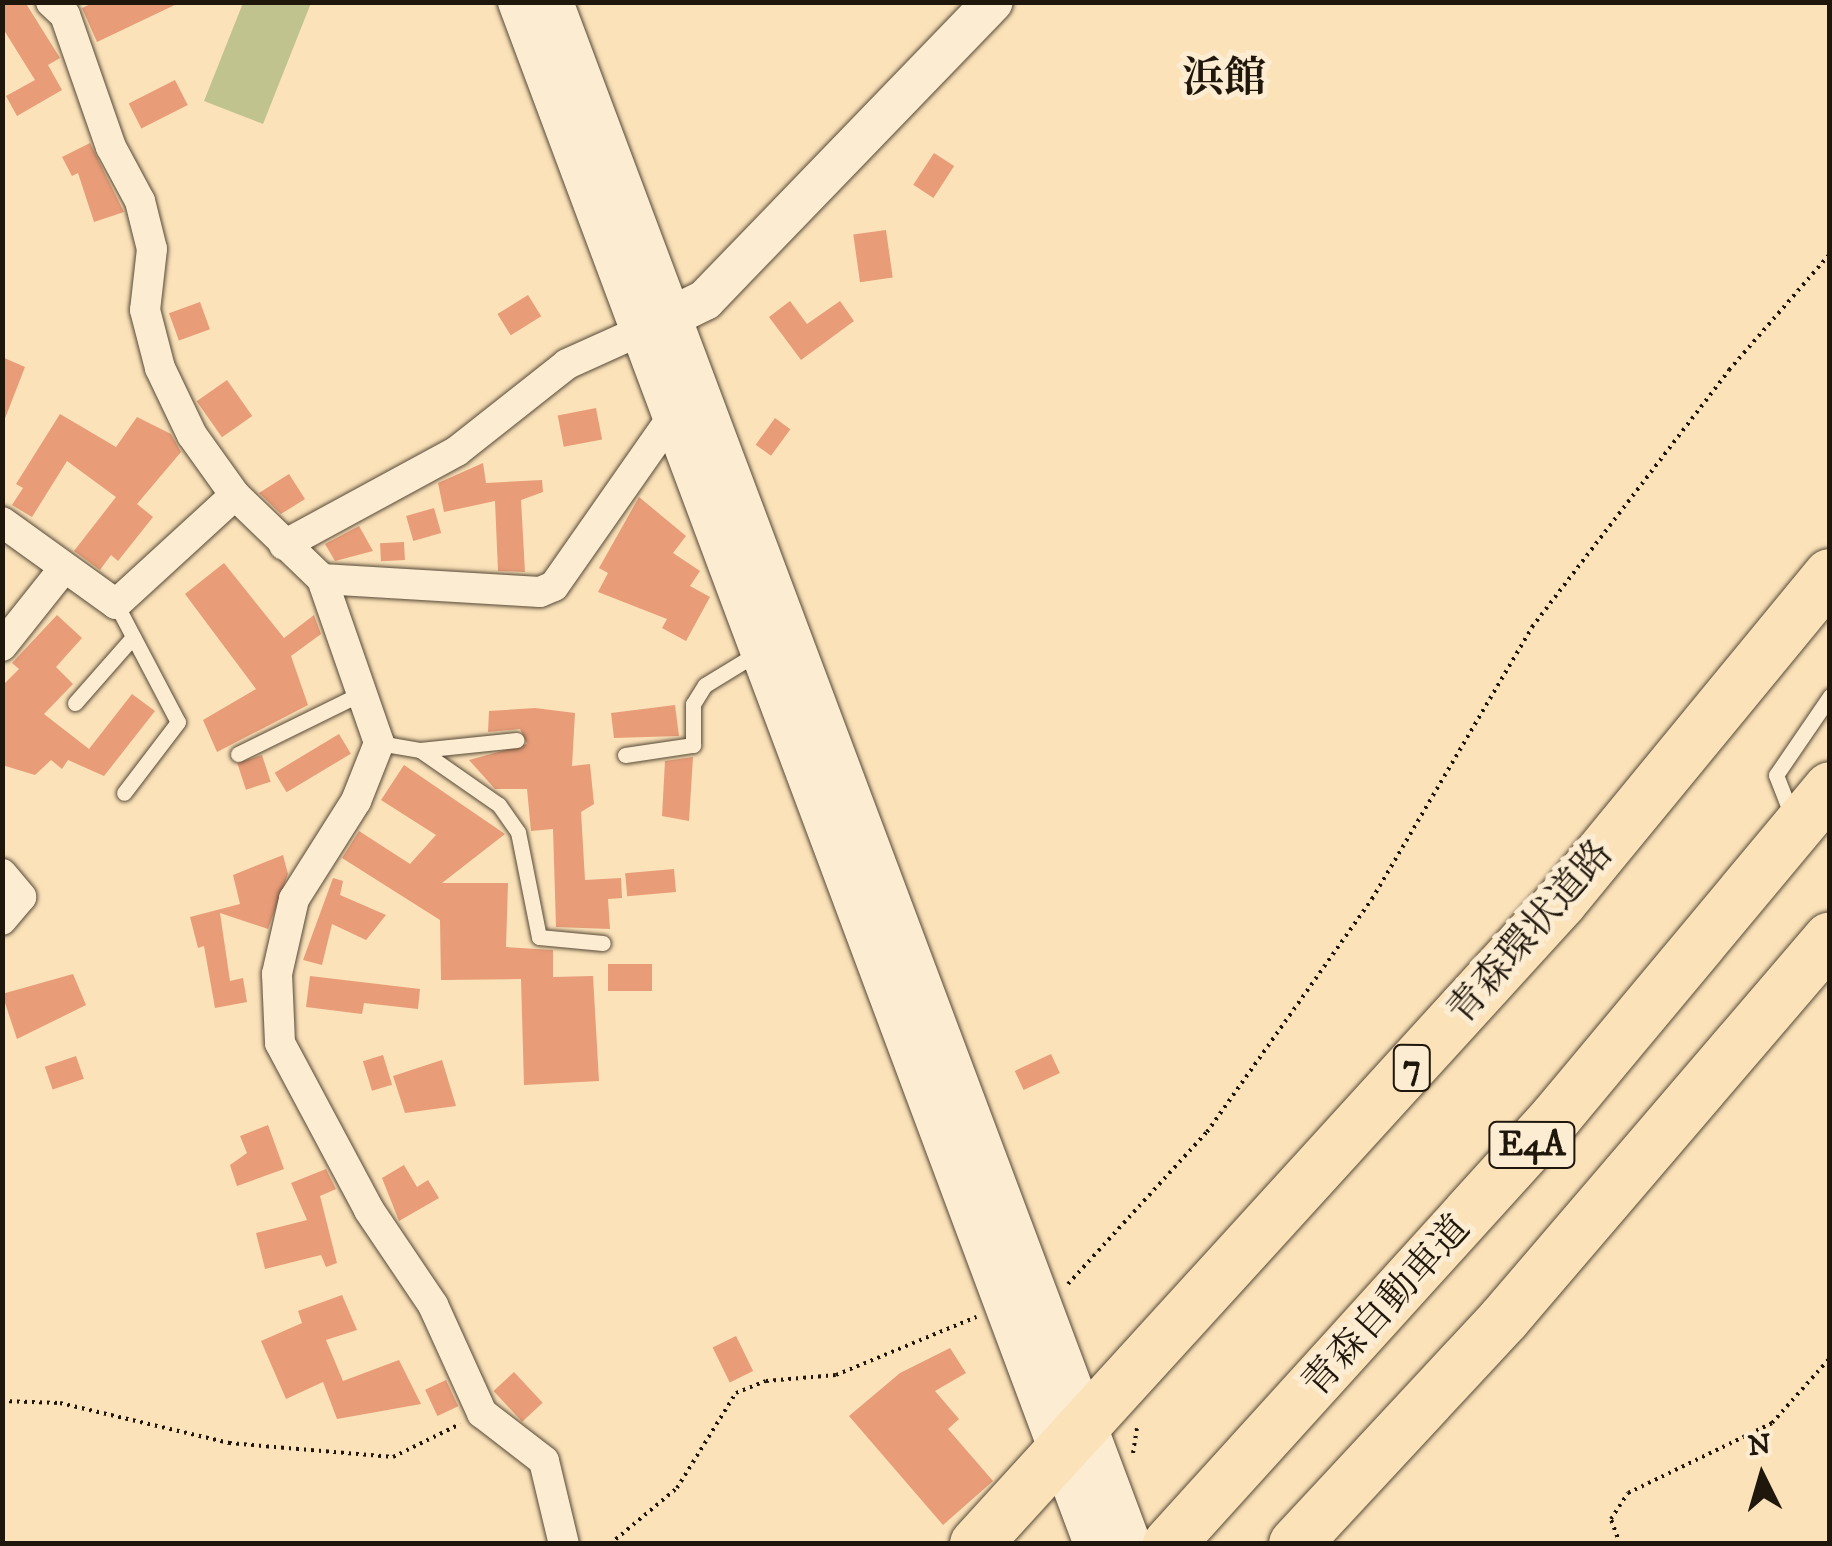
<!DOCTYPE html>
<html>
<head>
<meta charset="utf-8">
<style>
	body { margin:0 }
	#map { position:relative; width:1832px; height:1546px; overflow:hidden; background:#fbe2b9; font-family:"IM FELL DW Pica","Noto Serif JP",serif }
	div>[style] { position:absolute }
	.green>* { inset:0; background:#c1c38e }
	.building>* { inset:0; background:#e89c78; transform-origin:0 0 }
	.path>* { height:4px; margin-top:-2px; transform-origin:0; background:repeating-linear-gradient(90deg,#1f160c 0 2.5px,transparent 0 7.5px) }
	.roads { filter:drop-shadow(0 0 2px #564937) drop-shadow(0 0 2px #564937) }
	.lane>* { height:15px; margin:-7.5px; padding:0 7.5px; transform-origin:7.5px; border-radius:7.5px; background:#fcecd2 }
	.street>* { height:30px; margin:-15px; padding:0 15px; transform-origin:15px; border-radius:15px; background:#fcecd2 }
	.secondary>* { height:40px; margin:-20px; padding:0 20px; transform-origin:20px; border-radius:20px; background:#fcecd2 }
	.highway>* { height:52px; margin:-26px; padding:0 26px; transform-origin:26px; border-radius:26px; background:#fbe2b9 }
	span { translate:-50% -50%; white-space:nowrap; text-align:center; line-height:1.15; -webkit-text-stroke:10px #fcecd2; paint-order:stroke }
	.shield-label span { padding:2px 8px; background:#fcecd2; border:2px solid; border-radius:8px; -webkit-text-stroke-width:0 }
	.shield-label { font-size:35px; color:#1f160c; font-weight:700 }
	.street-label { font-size:38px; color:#1f160c }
	.quarter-label { font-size:42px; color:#1f160c; font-weight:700 }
	.frame { position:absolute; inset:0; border:5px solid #1f160c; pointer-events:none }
	.north { position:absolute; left:1712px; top:1426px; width:100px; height:100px; -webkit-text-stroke:8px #fcecd2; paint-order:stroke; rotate:355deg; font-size:28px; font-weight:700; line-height:40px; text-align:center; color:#1f160c }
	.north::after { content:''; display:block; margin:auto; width:35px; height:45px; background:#1f160c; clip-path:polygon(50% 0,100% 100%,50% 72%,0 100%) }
</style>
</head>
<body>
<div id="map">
	<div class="green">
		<div style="clip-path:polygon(243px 3px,311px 3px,263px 124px,204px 101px)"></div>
	</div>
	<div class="building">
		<div style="clip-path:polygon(2px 2px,25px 2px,60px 58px,48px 65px,62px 90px,17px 116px,6px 96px,35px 80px,2px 27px)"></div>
		<div style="clip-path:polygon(95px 2px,181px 2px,97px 42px,82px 8px)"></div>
		<div style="left:175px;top:80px;width:28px;height:52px;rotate:63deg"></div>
		<div style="clip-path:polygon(90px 143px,124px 212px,94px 222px,78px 173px,72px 176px,62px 157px)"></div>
		<div style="left:934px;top:153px;width:24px;height:38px;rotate:33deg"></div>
		<div style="left:886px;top:230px;width:48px;height:33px;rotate:82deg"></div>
		<div style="left:528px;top:295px;width:25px;height:36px;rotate:58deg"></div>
		<div style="clip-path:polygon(790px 301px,807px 324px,840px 301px,854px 321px,801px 360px,769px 317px)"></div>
		<div style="left:200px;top:302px;width:29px;height:33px;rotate:70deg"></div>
		<div style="clip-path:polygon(2px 357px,25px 367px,4px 421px,2px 421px)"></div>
		<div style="left:227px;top:380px;width:44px;height:37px;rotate:55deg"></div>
		<div style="left:596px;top:408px;width:32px;height:39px;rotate:79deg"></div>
		<div style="clip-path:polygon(60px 414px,116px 447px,137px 417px,171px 434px,181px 452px,137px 504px,153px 517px,118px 561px,111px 555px,100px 570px,74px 551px,116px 497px,67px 461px,32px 517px,12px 505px,23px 488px,16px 484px)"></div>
		<div style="left:775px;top:418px;width:19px;height:33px;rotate:36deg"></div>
		<div style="clip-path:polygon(483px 463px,486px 483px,542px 480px,543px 492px,521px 500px,525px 572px,498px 571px,495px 501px,444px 512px,438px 483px)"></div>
		<div style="clip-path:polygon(289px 474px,305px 499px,281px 514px,259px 493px)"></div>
		<div style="clip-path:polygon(639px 497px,686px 536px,673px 553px,700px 571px,690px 586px,710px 597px,686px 641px,662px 628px,667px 619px,598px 592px,608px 573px,599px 568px)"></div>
		<div style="left:434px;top:508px;width:26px;height:29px;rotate:74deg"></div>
		<div style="clip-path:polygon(359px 526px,373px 551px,335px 561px,325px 544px)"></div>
		<div style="left:404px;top:542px;width:18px;height:24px;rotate:87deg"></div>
		<div style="clip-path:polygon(224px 563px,284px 638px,314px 615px,321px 634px,291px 656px,308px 705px,217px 752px,203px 720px,256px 689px,185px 594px)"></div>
		<div style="clip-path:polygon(57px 615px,82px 638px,56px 667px,73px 684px,44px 714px,89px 749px,132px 694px,155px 711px,104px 776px,68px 760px,62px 769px,51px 760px,35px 775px,2px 765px,2px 686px,19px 669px,12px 663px)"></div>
		<div style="clip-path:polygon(675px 705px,679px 736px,614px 738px,611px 713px)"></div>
		<div style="clip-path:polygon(535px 708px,575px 713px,572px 766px,590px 764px,594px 804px,581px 812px,585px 880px,621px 878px,622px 898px,608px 899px,610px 929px,556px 927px,553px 829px,531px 831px,527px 789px,495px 789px,469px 760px,527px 744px,520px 729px,488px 732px,489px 711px)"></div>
		<div style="left:339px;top:734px;width:23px;height:75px;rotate:59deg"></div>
		<div style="left:262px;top:755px;width:28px;height:26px;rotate:72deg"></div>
		<div style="clip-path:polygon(693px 757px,689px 821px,662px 816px,665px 761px)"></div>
		<div style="clip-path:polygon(404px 765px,505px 834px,442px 883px,508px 883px,506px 947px,553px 950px,553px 977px,593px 976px,599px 1081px,524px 1085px,521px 979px,441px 980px,440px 920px,342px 858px,359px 831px,410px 864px,436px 835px,381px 800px)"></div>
		<div style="clip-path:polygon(283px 855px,288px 874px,268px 929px,220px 913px,230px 981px,243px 978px,247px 1002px,215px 1008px,204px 946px,198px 948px,190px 917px,240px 904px,233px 875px)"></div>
		<div style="left:674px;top:869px;width:23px;height:49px;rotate:85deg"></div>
		<div style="clip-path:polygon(333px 878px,343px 881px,340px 895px,386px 915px,366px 940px,332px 924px,322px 965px,303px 960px)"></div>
		<div style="left:608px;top:964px;width:44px;height:27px"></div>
		<div style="clip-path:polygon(73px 974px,86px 1005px,17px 1039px,2px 994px)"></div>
		<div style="clip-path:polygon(310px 976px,420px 989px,418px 1009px,364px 1003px,362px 1014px,306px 1007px)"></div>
		<div style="left:1051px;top:1054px;width:21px;height:40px;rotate:65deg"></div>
		<div style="left:383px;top:1055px;width:31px;height:21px;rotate:73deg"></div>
		<div style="left:76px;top:1056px;width:24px;height:33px;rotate:71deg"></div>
		<div style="clip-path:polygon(442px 1060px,456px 1106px,405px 1113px,393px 1076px)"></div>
		<div style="clip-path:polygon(268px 1125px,284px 1169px,237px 1186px,230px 1165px,247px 1153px,240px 1136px)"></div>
		<div style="clip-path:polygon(404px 1165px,417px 1187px,428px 1180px,439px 1198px,399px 1221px,382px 1178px)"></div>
		<div style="clip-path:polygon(326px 1169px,336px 1189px,320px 1196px,337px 1263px,326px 1267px,321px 1255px,265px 1269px,256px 1233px,307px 1220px,291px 1183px)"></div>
		<div style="clip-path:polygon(342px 1295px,357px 1330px,326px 1340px,343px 1381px,399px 1360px,421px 1404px,337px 1419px,323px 1382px,286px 1399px,261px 1341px,302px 1323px,298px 1311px)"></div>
		<div style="left:736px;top:1336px;width:39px;height:26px;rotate:64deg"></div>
		<div style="clip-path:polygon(950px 1348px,966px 1373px,935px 1391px,959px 1419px,948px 1429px,993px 1481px,943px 1525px,849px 1416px,900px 1373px)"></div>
		<div style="left:514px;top:1372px;width:42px;height:28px;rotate:47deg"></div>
		<div style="left:446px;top:1380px;width:29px;height:23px;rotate:65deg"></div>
	</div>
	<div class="path">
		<div style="left:1068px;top:1284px;width:206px;rotate:-47.6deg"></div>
		<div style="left:1207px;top:1132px;width:286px;rotate:-54.7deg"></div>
		<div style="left:1372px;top:899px;width:316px;rotate:-59.5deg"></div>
		<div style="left:1532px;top:627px;width:324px;rotate:-52.5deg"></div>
		<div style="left:1729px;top:370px;width:154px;rotate:-49deg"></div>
		<div style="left:2px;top:1401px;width:58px;rotate:2deg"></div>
		<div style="left:60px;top:1403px;width:174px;rotate:13.3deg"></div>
		<div style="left:229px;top:1443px;width:165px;rotate:4.9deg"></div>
		<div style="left:393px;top:1457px;width:75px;rotate:-26.2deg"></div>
		<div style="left:1133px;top:1453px;width:25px;rotate:-81deg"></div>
		<div style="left:610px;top:1544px;width:87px;rotate:-39.9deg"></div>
		<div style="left:677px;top:1488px;width:112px;rotate:-58.2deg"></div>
		<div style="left:736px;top:1393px;width:32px;rotate:-22deg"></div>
		<div style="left:766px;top:1381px;width:70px;rotate:-4.9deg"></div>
		<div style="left:836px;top:1375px;width:152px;rotate:-22.5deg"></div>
		<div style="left:1620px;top:1544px;width:27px;rotate:-110deg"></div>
		<div style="left:1611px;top:1519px;width:31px;rotate:-57deg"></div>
		<div style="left:1628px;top:1493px;width:160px;rotate:-25.9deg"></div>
		<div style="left:1772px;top:1423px;width:87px;rotate:-48.3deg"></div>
	</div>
	<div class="roads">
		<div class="lane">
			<div style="left:116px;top:604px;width:133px;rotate:62.3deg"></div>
			<div style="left:178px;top:722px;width:89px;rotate:127.3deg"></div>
			<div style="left:75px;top:703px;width:88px;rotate:-48.7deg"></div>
			<div style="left:379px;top:743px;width:42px;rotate:9.7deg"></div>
			<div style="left:420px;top:750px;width:96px;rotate:34.8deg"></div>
			<div style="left:499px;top:805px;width:33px;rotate:55deg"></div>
			<div style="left:518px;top:832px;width:107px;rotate:78.7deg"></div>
			<div style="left:539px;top:937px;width:64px;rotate:5.4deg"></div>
			<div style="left:420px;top:750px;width:97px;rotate:-5.9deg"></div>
			<div style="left:238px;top:754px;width:138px;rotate:-26.2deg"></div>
			<div style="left:625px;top:755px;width:69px;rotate:-8.4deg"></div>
			<div style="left:693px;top:745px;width:41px;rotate:-90deg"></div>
			<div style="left:693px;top:704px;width:22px;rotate:-58deg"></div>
			<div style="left:705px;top:685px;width:63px;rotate:-31.4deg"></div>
			<div style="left:1792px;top:816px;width:44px;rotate:-111.3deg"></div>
			<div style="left:1776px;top:775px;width:96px;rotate:-55.6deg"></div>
		</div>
		<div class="street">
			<div style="left:51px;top:2px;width:19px;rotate:43deg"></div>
			<div style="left:65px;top:15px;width:140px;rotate:70.8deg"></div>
			<div style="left:111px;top:147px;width:61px;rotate:61.8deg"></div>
			<div style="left:140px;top:201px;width:49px;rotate:76deg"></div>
			<div style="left:152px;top:249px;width:61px;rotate:96.5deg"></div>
			<div style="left:145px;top:310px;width:60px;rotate:75.5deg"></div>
			<div style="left:160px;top:368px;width:74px;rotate:64.5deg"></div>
			<div style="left:192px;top:435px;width:74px;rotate:54.4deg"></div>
			<div style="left:2px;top:522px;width:140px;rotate:35.7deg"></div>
			<div style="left:116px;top:604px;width:161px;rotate:-42.5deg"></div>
			<div style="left:235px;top:495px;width:121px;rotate:44deg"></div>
			<div style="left:322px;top:579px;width:174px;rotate:70.8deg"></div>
			<div style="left:379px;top:743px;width:62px;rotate:111.6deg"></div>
			<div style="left:356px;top:801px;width:116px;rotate:122.3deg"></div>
			<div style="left:294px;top:899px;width:77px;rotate:102.8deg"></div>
			<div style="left:277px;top:974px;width:69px;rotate:87.5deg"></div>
			<div style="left:280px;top:1043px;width:189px;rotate:61.9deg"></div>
			<div style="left:369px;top:1210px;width:115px;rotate:56deg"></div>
			<div style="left:433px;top:1305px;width:119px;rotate:65.6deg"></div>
			<div style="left:482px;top:1413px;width:78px;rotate:37.7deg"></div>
			<div style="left:544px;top:1461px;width:85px;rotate:76.5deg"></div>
			<div style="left:284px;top:545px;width:197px;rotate:-28.5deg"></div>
			<div style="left:457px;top:451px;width:140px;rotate:-38.3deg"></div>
			<div style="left:567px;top:364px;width:80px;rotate:-24.3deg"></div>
			<div style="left:322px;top:579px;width:218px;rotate:3.4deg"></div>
			<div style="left:540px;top:592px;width:15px;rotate:-23deg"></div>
			<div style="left:554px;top:586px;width:225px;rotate:-55deg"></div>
			<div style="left:2px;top:646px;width:100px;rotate:-51.5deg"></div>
			<div style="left:2px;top:874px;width:30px;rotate:50deg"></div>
			<div style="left:21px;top:897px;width:30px;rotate:130deg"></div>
		</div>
		<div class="secondary">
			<div style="left:518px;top:2px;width:1646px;rotate:69.52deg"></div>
			<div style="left:553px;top:2px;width:1647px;rotate:69.45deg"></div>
			<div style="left:644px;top:330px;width:68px;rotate:-26.2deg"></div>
			<div style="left:705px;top:300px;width:414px;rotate:-46deg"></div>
		</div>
		<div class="highway">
			<div style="left:976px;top:1544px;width:869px;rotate:-47.66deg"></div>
			<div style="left:1561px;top:902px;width:423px;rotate:-50.6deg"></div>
			<div style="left:1169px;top:1544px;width:576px;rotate:-47.81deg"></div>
			<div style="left:1556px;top:1117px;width:428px;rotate:-50.2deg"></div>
			<div style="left:1295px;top:1544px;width:307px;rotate:-47.1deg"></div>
			<div style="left:1504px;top:1319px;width:501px;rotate:-49.45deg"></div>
		</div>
	</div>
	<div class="shield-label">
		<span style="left:1412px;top:1068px">7</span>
		<span style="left:1532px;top:1145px">E4A</span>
	</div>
	<div class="street-label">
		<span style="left:1531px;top:933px;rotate:-49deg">青森環状道路</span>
		<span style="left:1387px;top:1307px;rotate:-48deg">青森自動車道</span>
	</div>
	<div class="quarter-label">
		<span style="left:1224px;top:79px">浜館</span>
	</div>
	<div class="frame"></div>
	<div class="north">N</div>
</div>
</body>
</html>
